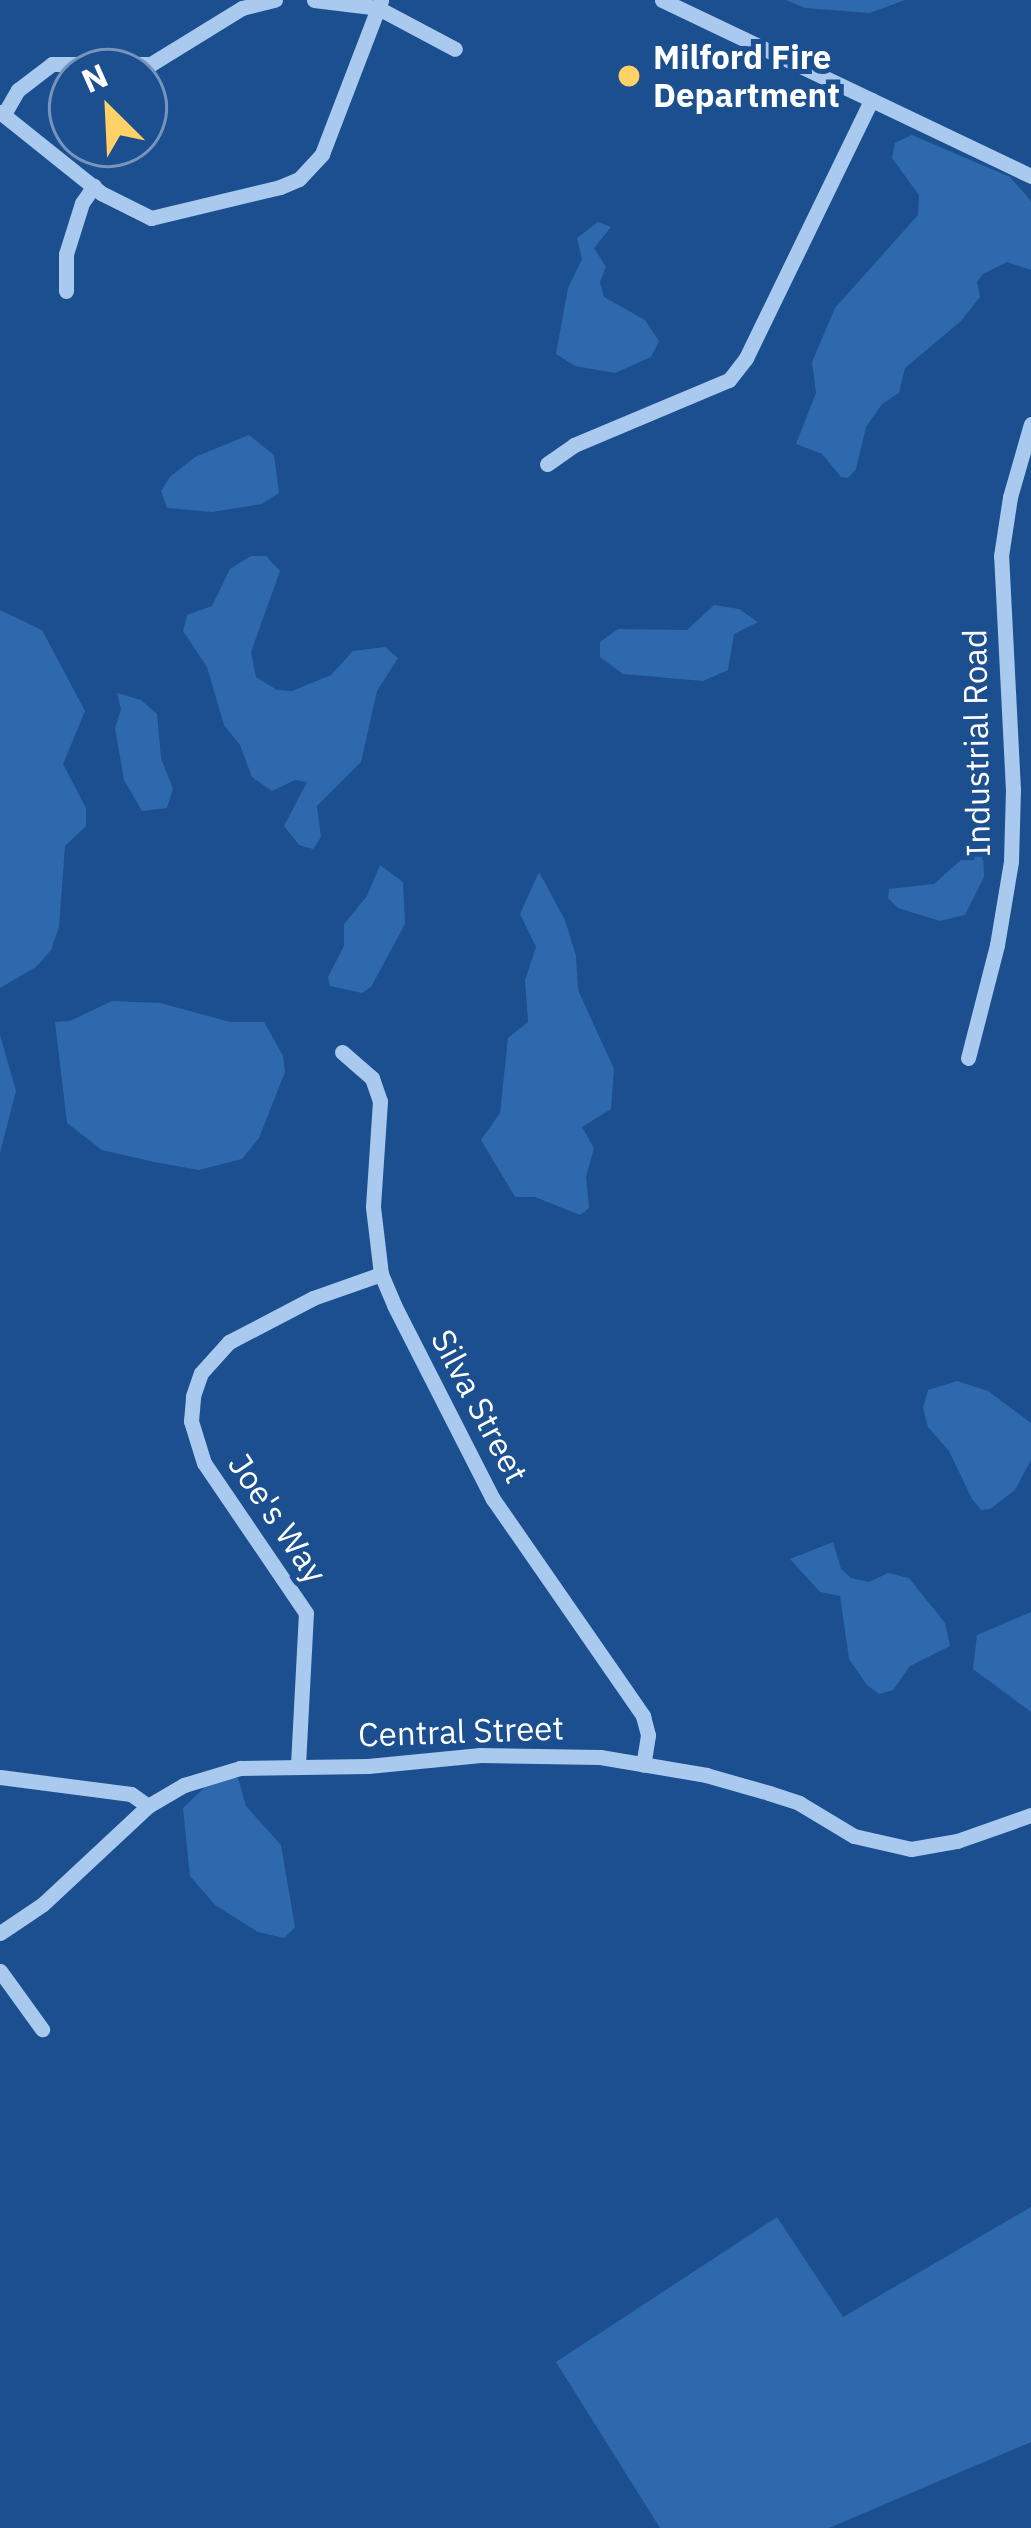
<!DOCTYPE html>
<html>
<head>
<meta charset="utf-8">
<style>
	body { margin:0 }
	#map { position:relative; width:1031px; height:2528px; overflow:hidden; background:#1b4f8f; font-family:"IBM Plex Sans",sans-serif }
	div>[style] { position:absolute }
	.green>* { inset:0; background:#2e69ad }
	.minor>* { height:15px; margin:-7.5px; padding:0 7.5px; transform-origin:7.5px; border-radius:7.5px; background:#a9c9ee }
	.dots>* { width:33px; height:33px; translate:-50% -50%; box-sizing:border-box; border:6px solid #1b4f8f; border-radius:50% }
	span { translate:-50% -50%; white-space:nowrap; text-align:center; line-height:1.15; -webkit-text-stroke:10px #1b4f8f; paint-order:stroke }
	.poi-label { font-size:33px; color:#fff; font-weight:700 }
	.left { translate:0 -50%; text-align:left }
	.street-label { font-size:33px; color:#fff }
	.north { position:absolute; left:48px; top:48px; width:120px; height:120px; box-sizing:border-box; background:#1b4f8f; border:3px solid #7695bc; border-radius:50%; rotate:336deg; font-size:33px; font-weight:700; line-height:48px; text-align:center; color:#fff }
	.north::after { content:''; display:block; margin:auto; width:42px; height:54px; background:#ffd166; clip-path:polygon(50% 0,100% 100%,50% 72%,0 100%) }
</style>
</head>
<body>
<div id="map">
	<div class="green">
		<div style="clip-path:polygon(786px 0,905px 0,870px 13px,805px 8px)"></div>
		<div style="clip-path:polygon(912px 135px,1010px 177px,1031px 201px,1031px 270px,1007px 262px,983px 274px,977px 282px,980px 297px,961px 321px,905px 368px,899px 393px,882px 404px,866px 427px,856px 469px,848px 478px,841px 477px,822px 454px,796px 444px,816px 393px,812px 362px,835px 308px,918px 215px,919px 195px,892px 158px,895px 143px)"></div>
		<div style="clip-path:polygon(598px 222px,611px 227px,594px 248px,606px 267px,600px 282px,604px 297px,645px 320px,659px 341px,651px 357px,615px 373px,575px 366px,556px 354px,568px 288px,582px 259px,577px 238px)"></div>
		<div style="clip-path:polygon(249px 435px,274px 455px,279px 493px,262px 504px,212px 512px,167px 508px,161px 491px,170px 477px,195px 457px)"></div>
		<div style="clip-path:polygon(251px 556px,266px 556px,280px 571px,251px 652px,256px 677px,277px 690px,292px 691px,331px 675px,353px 651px,385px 647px,398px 658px,377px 691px,361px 762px,317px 806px,321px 837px,313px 849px,299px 845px,284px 826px,307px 782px,295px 780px,272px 791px,252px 777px,240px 745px,224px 725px,207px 667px,183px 631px,187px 615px,212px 606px,230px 569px)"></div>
		<div style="clip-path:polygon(714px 605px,739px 609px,758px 622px,734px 634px,728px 670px,703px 681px,623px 674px,600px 657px,600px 642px,618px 629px,687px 630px)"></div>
		<div style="clip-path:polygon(0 610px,42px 630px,85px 711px,63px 764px,86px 808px,86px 826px,65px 846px,59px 927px,51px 950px,36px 967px,0 988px)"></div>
		<div style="clip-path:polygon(117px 693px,141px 700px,157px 714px,161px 758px,173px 789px,167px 808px,142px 811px,124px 780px,115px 728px,121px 709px)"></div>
		<div style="clip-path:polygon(972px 850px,983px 852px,984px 877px,965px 915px,940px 921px,898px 908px,888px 898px,889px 889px,934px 884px)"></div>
		<div style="clip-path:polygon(380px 865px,403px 882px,405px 924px,371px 987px,362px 993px,330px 986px,328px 977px,344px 946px,344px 924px,367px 896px)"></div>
		<div style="clip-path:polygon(539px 872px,565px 920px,576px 956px,578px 990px,614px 1069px,611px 1109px,582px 1127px,594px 1148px,586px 1177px,589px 1208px,580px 1215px,535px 1197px,515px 1197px,481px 1140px,500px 1113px,508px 1038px,528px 1022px,525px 980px,536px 947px,520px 914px)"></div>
		<div style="clip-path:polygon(112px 1001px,160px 1003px,230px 1022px,264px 1022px,283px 1056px,285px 1072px,259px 1138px,242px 1159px,199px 1170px,154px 1162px,102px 1150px,67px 1123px,55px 1022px,70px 1021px)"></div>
		<div style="clip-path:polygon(0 1035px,16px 1091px,0 1153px)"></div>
		<div style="clip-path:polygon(957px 1381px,988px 1391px,1031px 1423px,1031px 1460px,1015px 1490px,990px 1509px,981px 1510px,972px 1499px,949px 1451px,928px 1427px,923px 1408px,928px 1390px)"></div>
		<div style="clip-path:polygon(833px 1542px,841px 1569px,851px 1578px,869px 1582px,888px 1573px,909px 1578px,945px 1623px,950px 1646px,910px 1666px,893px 1690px,879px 1694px,867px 1685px,849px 1659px,840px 1596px,820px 1592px,790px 1559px)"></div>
		<div style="clip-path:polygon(1031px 1612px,1031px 1712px,973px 1669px,977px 1635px)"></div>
		<div style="clip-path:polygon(227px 1778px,238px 1778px,246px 1806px,281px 1845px,295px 1927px,284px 1938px,258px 1932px,215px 1905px,190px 1876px,183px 1808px,204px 1788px)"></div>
		<div style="clip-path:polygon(1031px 2207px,1031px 2442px,829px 2528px,660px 2528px,556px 2362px,777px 2217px,843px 2317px)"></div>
	</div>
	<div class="minor">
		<div style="left:314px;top:0;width:64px;rotate:7.1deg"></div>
		<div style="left:378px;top:8px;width:87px;rotate:28deg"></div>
		<div style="left:662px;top:0;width:409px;rotate:25.5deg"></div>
		<div style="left:0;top:112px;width:129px;rotate:38.7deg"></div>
		<div style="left:101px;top:193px;width:56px;rotate:26.6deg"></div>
		<div style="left:151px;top:218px;width:133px;rotate:-13.5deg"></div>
		<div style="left:280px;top:187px;width:21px;rotate:-23deg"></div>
		<div style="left:299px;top:179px;width:34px;rotate:-47deg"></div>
		<div style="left:322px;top:154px;width:165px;rotate:-69deg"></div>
		<div style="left:4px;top:114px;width:28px;rotate:-60deg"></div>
		<div style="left:18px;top:90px;width:43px;rotate:-37.4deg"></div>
		<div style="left:52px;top:64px;width:99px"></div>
		<div style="left:151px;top:64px;width:107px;rotate:-31.6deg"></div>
		<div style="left:242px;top:8px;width:34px;rotate:-14deg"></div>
		<div style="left:66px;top:291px;width:37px;rotate:-90deg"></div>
		<div style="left:66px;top:254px;width:53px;rotate:-72.6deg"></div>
		<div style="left:82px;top:203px;width:21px;rotate:-55deg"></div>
		<div style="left:547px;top:464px;width:33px;rotate:-35deg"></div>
		<div style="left:574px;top:445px;width:168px;rotate:-22.8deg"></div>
		<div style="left:729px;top:380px;width:28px;rotate:-52deg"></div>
		<div style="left:746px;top:358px;width:287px;rotate:-64.1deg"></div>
		<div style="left:342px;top:1052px;width:40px;rotate:41deg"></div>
		<div style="left:372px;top:1078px;width:24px;rotate:71deg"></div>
		<div style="left:380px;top:1101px;width:106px;rotate:93.8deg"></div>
		<div style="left:373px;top:1207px;width:67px;rotate:83.2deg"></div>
		<div style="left:381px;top:1274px;width:34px;rotate:67deg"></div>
		<div style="left:394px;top:1305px;width:218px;rotate:63deg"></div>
		<div style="left:493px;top:1499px;width:264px;rotate:55.3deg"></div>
		<div style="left:643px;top:1716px;width:20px;rotate:75deg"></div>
		<div style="left:648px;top:1735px;width:30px;rotate:99deg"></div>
		<div style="left:968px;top:1058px;width:117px;rotate:-75.6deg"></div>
		<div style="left:997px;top:945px;width:85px;rotate:-80.5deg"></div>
		<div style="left:1011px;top:861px;width:71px;rotate:-88.4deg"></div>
		<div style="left:1013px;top:790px;width:234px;rotate:-92.9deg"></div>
		<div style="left:1001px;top:556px;width:60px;rotate:-81.3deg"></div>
		<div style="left:1010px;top:497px;width:76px;rotate:-74deg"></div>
		<div style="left:298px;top:1765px;width:152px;rotate:-87deg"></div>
		<div style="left:306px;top:1613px;width:181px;rotate:-124.2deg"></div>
		<div style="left:204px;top:1463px;width:44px;rotate:-107.2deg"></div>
		<div style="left:191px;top:1421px;width:25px;rotate:-85deg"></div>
		<div style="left:193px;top:1396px;width:24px;rotate:-71deg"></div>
		<div style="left:201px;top:1373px;width:42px;rotate:-47.9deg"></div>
		<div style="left:229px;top:1342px;width:95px;rotate:-27.6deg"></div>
		<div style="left:313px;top:1298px;width:72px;rotate:-19.4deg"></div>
		<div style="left:0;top:1777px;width:132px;rotate:7.4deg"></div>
		<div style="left:131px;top:1794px;width:21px;rotate:35deg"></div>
		<div style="left:0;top:1933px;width:52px;rotate:-34deg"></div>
		<div style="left:43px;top:1904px;width:144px;rotate:-43deg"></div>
		<div style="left:148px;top:1806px;width:42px;rotate:-30.3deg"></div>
		<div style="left:184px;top:1785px;width:59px;rotate:-16.9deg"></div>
		<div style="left:240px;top:1768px;width:128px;rotate:-0.9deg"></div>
		<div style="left:368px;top:1766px;width:113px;rotate:-5.6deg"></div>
		<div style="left:480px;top:1755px;width:120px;rotate:1deg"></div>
		<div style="left:600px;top:1757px;width:108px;rotate:9.6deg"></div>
		<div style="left:706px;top:1775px;width:66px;rotate:15.9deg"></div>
		<div style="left:769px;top:1793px;width:32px;rotate:18deg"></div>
		<div style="left:799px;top:1803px;width:64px;rotate:31deg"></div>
		<div style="left:854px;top:1836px;width:58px;rotate:12.8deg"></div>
		<div style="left:911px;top:1849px;width:47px;rotate:-9.9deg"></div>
		<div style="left:957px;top:1841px;width:78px;rotate:-19.4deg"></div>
		<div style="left:0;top:1971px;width:72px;rotate:54.1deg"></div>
	</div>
	<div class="dots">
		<div style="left:629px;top:76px;background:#ffd166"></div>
	</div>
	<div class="poi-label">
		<span class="left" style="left:653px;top:76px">Milford Fire<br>Department</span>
	</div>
	<div class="street-label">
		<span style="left:976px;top:743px;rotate:-91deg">Industrial Road</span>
		<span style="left:480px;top:1406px;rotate:62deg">Silva Street</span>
		<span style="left:278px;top:1518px;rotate:56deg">Joe's Way</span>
		<span style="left:461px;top:1731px;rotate:-2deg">Central Street</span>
	</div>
	<div class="north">N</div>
</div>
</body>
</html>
